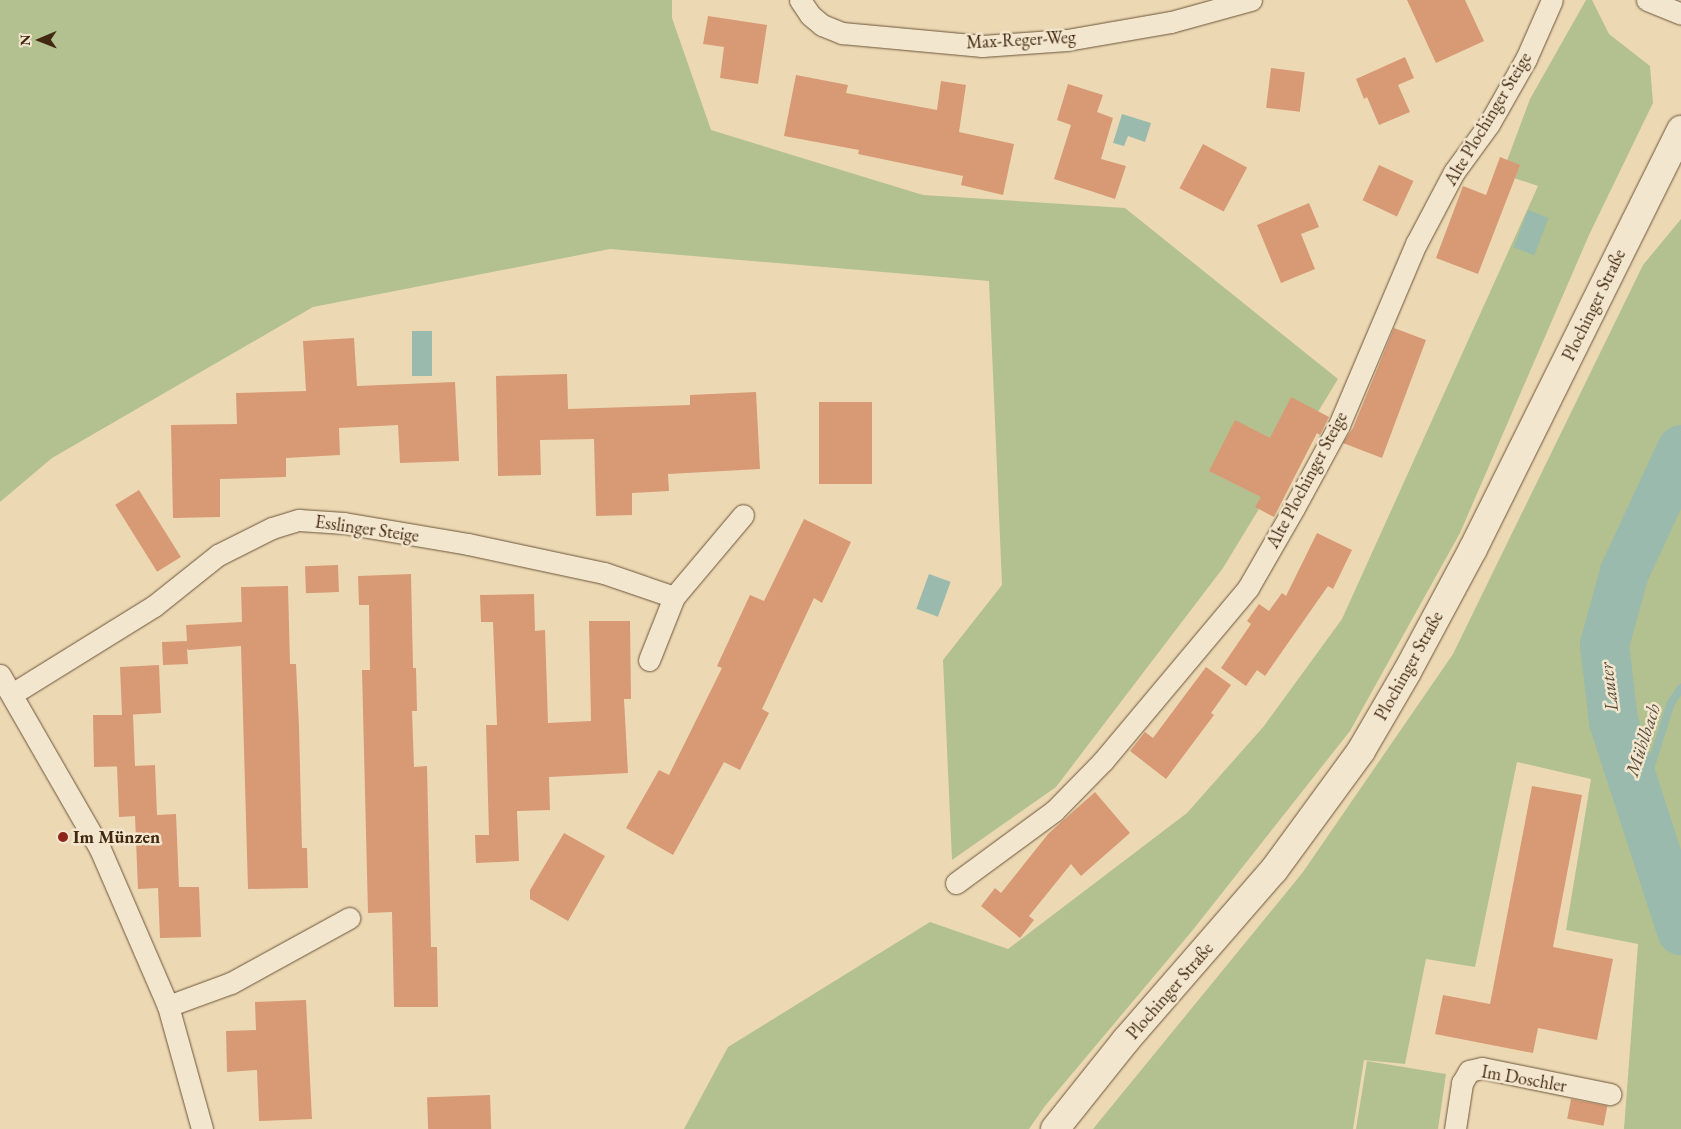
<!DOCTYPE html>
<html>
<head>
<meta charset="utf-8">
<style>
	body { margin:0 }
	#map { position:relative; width:1681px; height:1129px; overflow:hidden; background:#ecd9b3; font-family:"EB Garamond",serif }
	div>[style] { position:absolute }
	.green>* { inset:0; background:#b3c090 }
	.water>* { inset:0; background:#99baac; transform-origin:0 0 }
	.stream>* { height:8px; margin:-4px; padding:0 4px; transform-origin:4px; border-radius:4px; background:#99baac }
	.river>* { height:49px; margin:-24.5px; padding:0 24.5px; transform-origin:24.5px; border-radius:24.5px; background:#99baac }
	.building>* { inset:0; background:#d89975; transform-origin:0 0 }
	.roads { filter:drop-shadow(0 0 1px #6c543a) drop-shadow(0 0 1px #6c543a) }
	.minor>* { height:21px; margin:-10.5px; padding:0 10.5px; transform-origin:10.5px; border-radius:10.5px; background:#f3e6ce }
	.secondary>* { height:28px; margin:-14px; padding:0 14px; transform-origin:14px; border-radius:14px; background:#f3e6ce }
	.dots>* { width:14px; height:14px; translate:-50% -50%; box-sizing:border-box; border:2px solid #f3e6ce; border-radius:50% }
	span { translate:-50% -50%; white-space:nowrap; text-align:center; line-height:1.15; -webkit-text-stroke:5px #f3e6ce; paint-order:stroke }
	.street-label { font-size:18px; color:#422811 }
	.poi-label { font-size:18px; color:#422811; font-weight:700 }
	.left { translate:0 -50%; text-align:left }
	.water-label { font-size:19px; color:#584c38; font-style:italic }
	.north { position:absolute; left:15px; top:15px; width:50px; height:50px; -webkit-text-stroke:4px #f3e6ce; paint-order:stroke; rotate:269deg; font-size:14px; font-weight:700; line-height:20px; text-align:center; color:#422811 }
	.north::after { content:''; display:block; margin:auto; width:18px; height:22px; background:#422811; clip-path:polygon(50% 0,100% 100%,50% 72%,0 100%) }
</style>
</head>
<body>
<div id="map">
	<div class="green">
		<div style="clip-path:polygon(0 0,672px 0,672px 18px,711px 130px,923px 195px,1125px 208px,1338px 379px,1223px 568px,1056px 787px,952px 860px,943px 660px,1002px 585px,989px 281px,610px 249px,313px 307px,52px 458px,0 502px)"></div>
		<div style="clip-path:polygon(1586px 0,1592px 0,1609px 34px,1650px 66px,1653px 103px,1589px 235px,1460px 533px,1350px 731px,1192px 931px,1045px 1106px,1029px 1129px,684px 1129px,728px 1047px,930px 922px,1008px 949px,1187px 813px,1264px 726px,1342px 619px,1538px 186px,1502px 174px,1530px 99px)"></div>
		<div style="clip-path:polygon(1681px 219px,1681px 1129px,1624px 1129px,1638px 944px,1566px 930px,1591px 779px,1517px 762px,1475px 967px,1426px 959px,1405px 1064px,1364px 1060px,1353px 1129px,1093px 1129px,1303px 872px,1453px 654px,1643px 265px)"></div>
		<div style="clip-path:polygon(1367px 1061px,1446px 1074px,1438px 1129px,1356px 1129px)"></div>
	</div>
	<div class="water">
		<div style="clip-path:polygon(1122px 114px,1151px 123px,1145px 142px,1128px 136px,1124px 146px,1113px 143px)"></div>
		<div style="left:1528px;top:210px;width:22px;height:40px;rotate:21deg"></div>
		<div style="left:412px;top:331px;width:20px;height:45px"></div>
		<div style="left:929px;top:574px;width:23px;height:37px;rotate:20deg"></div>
	</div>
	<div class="stream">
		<div style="left:1639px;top:803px;width:105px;rotate:-72.3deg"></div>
		<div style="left:1671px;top:703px;width:18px;rotate:-56deg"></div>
	</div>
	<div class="river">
		<div style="left:1681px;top:449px;width:136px;rotate:114.9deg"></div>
		<div style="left:1624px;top:572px;width:75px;rotate:105.5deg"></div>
		<div style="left:1604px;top:644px;width:78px;rotate:83.3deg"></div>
		<div style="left:1613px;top:721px;width:220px;rotate:72deg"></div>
	</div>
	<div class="building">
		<div style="clip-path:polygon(1407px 0,1465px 0,1484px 41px,1436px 63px)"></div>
		<div style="clip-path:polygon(708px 16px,767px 25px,758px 84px,720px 78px,724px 47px,703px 44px)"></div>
		<div style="clip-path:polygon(1405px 57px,1414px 78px,1398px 85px,1410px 112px,1379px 125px,1367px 97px,1364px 99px,1356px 79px)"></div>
		<div style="left:1271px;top:68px;width:34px;height:40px;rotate:7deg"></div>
		<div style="clip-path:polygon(796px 75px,848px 85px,846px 93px,937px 110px,941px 81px,966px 85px,959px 132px,1014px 144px,1003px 195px,961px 185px,963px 176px,858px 154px,859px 150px,784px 136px)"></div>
		<div style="clip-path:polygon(1068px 84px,1103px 95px,1097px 112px,1113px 118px,1101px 159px,1126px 166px,1115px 199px,1054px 179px,1071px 125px,1057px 120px)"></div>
		<div style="left:1203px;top:144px;width:50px;height:50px;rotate:28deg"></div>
		<div style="clip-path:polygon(1500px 157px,1520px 165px,1478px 274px,1436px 258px,1463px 186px,1486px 195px)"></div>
		<div style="left:1379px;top:165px;width:38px;height:39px;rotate:25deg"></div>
		<div style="clip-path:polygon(1309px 203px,1319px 227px,1301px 234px,1315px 269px,1281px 283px,1257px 225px)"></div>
		<div style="clip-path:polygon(1394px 328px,1426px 340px,1382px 458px,1343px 443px,1353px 428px)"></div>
		<div style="clip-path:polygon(354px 338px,357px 386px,455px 382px,459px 461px,400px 463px,398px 425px,339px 428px,340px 455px,286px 458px,286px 477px,220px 479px,220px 517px,173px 518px,171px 425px,237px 424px,236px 393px,306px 391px,303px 341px)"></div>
		<div style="clip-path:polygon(567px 374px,568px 409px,690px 405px,690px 395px,756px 392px,760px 469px,668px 474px,669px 491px,632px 493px,632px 515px,596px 516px,594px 439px,540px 440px,541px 475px,498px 476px,496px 376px)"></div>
		<div style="clip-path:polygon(1291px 397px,1329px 417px,1320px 435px,1317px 433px,1274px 517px,1255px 507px,1261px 497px,1209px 471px,1235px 420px,1270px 438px)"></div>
		<div style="left:819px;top:402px;width:53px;height:82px"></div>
		<div style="left:139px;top:490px;width:79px;height:28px;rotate:58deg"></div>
		<div style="clip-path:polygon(804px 519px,851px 542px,822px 603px,814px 598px,762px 709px,769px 713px,740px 770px,724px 762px,673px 855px,626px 828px,659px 770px,669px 775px,722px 668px,717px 666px,750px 595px,764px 601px)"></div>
		<div style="clip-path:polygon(1317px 533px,1352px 550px,1333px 589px,1328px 586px,1265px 676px,1257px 670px,1246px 686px,1221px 668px,1251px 624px,1247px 621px,1259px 604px,1269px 611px,1282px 593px,1286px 596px)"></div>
		<div style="left:338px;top:565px;width:27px;height:33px;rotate:88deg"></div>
		<div style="clip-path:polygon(411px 574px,413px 668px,416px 668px,417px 711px,412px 711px,414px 767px,427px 766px,431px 947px,437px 947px,438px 1007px,394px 1007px,392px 912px,368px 913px,362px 670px,370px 670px,369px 605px,359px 605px,358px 576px)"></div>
		<div style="clip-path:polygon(288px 586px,290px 664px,296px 664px,299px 727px,302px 848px,307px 848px,308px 888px,248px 889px,241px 646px,188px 650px,187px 648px,188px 664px,163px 665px,162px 642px,187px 641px,186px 625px,242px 622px,241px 587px)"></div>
		<div style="clip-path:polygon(534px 594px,535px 631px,545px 630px,548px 723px,591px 721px,589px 621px,630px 621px,631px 699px,624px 699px,628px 773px,549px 777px,550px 810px,517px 811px,519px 861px,476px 863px,475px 835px,489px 835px,486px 725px,497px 725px,493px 622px,481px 622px,480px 595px)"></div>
		<div style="clip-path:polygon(159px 665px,161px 713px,125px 715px,133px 714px,135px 766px,155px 765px,157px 815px,176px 814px,179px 887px,199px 887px,201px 937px,160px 938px,158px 888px,138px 889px,135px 816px,119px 817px,117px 766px,131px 766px,94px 767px,93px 715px,122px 715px,120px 667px)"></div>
		<div style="clip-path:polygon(1206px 667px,1231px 685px,1211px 713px,1214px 715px,1166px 779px,1130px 751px,1145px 732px,1153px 738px)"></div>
		<div style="clip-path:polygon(1532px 786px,1582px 795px,1553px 947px,1613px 959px,1597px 1040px,1538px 1028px,1533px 1053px,1435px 1034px,1443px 995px,1490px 1004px)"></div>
		<div style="clip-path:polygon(1095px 792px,1130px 833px,1081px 876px,1071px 864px,1029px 916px,1034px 920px,1020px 938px,981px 906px,995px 888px,1001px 893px,1048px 834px)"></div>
		<div style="clip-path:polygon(564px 833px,605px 856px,568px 921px,530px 899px,530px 890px)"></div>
		<div style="clip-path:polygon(306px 1000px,312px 1119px,259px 1121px,257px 1070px,227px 1072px,226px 1031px,256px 1030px,255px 1002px)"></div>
		<div style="left:490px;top:1095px;width:34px;height:63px;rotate:88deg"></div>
		<div style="left:1571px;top:1099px;width:37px;height:20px;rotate:11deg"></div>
	</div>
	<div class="roads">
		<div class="minor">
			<div style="left:800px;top:0;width:18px;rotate:56deg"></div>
			<div style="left:810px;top:15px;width:16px;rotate:40deg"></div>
			<div style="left:822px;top:25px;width:22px;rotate:22deg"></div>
			<div style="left:842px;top:33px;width:141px;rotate:5.3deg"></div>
			<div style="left:982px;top:46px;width:85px;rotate:-4deg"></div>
			<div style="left:1067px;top:40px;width:106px;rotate:-9.8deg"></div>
			<div style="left:1171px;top:22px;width:83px;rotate:-15.4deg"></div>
			<div style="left:1647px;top:0;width:37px;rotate:22deg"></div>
			<div style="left:649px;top:660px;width:68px;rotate:-68.4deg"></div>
			<div style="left:674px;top:597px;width:107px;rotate:-49.9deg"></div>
			<div style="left:0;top:675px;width:201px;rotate:60.1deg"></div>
			<div style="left:100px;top:849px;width:171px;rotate:66.6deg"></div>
			<div style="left:168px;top:1006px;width:128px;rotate:74.5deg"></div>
			<div style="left:12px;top:694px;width:167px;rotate:-31.8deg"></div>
			<div style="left:154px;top:606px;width:82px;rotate:-38.6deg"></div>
			<div style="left:218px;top:555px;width:60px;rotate:-26.6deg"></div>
			<div style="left:272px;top:528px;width:28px;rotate:-17deg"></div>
			<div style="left:299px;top:520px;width:45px;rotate:3.8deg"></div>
			<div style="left:344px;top:523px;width:126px;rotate:9.6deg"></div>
			<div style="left:468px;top:544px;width:139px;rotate:12deg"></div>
			<div style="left:604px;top:573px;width:74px;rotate:18.9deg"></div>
			<div style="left:956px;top:883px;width:122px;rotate:-36.3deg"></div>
			<div style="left:1054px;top:811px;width:70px;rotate:-45.6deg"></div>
			<div style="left:1103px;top:761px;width:226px;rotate:-50deg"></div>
			<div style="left:1248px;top:588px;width:92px;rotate:-60.1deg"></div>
			<div style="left:1294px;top:508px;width:94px;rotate:-61.5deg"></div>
			<div style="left:1339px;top:425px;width:197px;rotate:-67deg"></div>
			<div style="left:1416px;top:244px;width:81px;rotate:-62.2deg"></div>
			<div style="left:1454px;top:172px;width:59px;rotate:-53.9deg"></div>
			<div style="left:1489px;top:124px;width:75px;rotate:-60.4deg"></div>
			<div style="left:1526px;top:59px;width:64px;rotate:-66.2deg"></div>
			<div style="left:168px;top:1006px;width:67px;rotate:-20.1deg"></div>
			<div style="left:231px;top:983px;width:135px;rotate:-28.8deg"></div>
			<div style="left:1455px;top:1129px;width:47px;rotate:-81.3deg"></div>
			<div style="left:1462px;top:1083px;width:14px;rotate:-60deg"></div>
			<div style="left:1469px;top:1071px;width:13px;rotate:-13deg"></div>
			<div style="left:1482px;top:1068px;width:131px;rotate:11.5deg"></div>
		</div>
		<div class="secondary">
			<div style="left:1055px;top:1129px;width:114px;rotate:-51.4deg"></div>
			<div style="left:1126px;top:1040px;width:225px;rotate:-49deg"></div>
			<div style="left:1274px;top:870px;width:147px;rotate:-53.8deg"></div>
			<div style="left:1361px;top:751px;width:91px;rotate:-59.8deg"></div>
			<div style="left:1407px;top:672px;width:140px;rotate:-61.8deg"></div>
			<div style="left:1473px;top:549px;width:468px;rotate:-63.6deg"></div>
		</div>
	</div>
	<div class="dots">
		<div style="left:63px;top:837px;background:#8f2418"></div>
	</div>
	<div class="street-label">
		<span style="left:1021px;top:40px;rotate:-3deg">Max-Reger-Weg</span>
		<span style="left:1488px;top:119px;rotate:-59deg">Alte Plochinger Steige</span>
		<span style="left:1594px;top:305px;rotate:-64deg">Plochinger Straße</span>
		<span style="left:1307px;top:480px;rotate:-62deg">Alte Plochinger Steige</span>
		<span style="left:367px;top:529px;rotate:8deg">Esslinger Steige</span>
		<span style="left:1409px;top:666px;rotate:-61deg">Plochinger Straße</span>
		<span style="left:1170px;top:991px;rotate:-49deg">Plochinger Straße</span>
		<span style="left:1524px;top:1079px;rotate:10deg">Im Doschler</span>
	</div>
	<div class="poi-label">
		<span class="left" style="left:73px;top:837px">Im Münzen</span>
	</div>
	<div class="water-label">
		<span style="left:1609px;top:687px;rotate:-97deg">Lauter</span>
		<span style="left:1643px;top:740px;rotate:-72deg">Mühlbach</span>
	</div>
	<div class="north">N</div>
</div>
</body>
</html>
